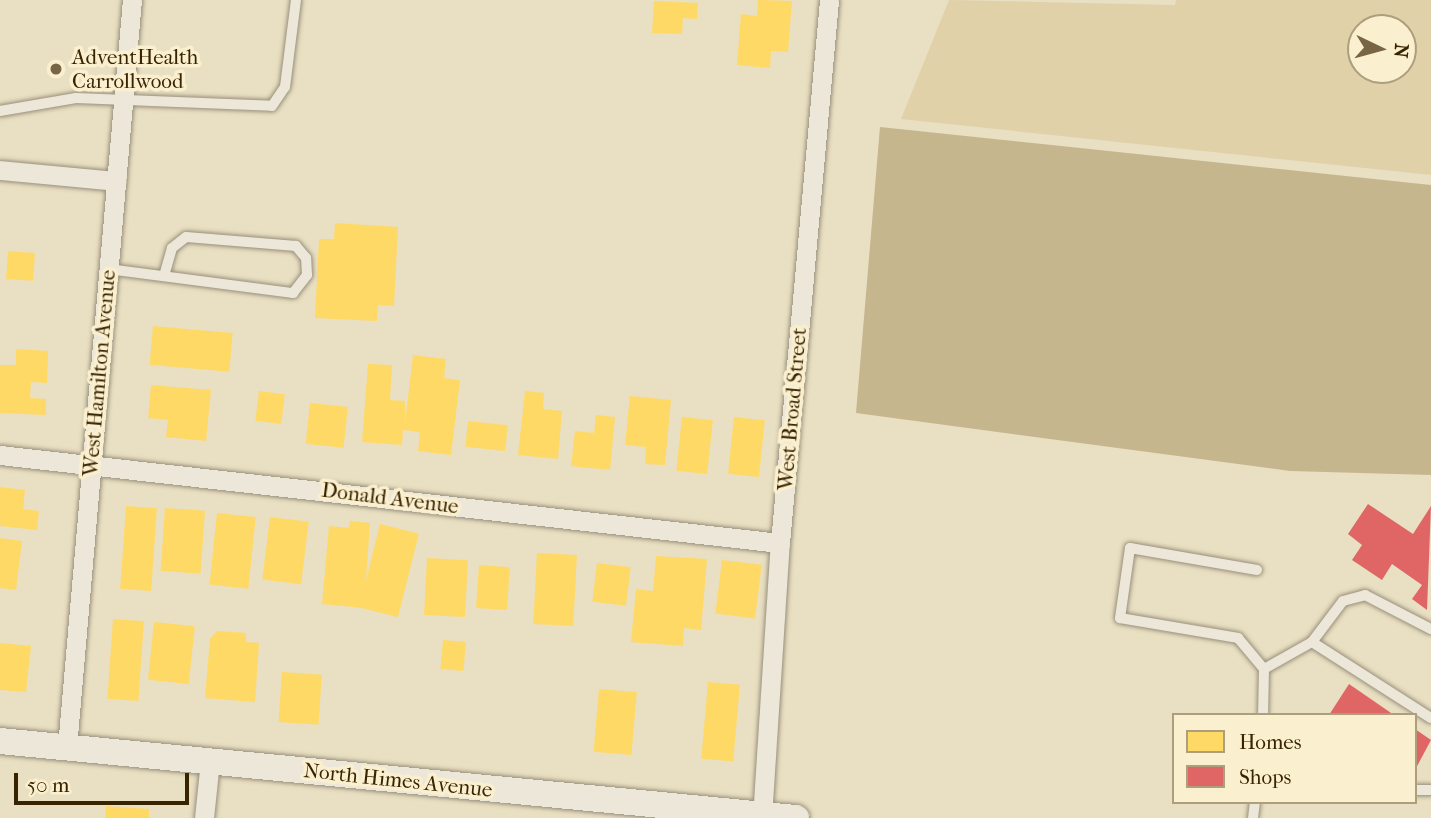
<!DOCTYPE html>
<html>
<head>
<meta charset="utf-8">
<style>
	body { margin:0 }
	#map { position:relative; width:1431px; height:818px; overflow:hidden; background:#e9dfc2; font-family:"IM FELL French Canon",serif }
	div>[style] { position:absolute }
	.green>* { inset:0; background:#e0d1a9 }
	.water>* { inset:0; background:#c6b68e }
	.homes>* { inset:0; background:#ffd966; transform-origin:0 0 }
	.shops>* { inset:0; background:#e06666 }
	.roads { filter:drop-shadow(0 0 2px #98907b) drop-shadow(0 0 2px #98907b) }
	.lane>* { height:10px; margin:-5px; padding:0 5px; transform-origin:5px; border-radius:5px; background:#ece7d8 }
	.street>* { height:19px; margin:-9.5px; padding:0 9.5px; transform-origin:9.5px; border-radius:9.5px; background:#ece7d8 }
	.secondary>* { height:26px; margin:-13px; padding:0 13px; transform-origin:13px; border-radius:13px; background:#ece7d8 }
	.dots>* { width:19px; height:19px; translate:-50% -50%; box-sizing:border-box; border:4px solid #faefce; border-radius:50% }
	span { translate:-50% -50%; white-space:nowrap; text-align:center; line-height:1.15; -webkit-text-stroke:7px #faefce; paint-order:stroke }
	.poi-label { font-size:21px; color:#392402 }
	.left { translate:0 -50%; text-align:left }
	.street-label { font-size:21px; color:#392402 }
	.legend { position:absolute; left:1172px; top:713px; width:245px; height:91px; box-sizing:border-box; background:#faefce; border:2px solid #ad9e7c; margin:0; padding:9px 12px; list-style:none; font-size:21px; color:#392402 }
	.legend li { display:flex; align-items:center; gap:14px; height:35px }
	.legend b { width:35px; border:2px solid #ad9e7c }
	.north { position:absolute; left:1347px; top:14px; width:70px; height:70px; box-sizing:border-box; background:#faefce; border:2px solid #ad9e7c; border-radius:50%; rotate:95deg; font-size:19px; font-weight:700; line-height:28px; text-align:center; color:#392402 }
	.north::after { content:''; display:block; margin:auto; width:24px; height:32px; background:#776545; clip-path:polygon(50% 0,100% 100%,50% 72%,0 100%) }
	.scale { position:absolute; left:14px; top:773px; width:175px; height:32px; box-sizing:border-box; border:4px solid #392402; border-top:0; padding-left:9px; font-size:21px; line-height:24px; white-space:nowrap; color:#392402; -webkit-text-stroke:5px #faefce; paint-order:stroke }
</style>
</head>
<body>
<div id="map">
	<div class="green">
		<div style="clip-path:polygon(evenodd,949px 0,1175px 5px,1176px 0,1431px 0,1431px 175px,901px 119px,949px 0,1361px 28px,1403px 28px,1403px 70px,1361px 70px,1361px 28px)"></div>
	</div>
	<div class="water">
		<div style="clip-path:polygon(880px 127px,1431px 185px,1431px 475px,1290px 471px,856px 413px)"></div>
	</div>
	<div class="homes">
		<div style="clip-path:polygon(758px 0,792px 1px,788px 52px,771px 51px,770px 68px,737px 65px,741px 14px,757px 16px)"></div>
		<div style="clip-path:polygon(654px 1px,698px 3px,697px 19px,683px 18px,682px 34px,652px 33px)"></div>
		<div style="clip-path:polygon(335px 223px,398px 227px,394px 306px,378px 305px,377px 321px,315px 318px,319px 239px,334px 239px)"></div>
		<div style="left:8px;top:251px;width:27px;height:28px;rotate:4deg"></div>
		<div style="left:153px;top:326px;width:80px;height:39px;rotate:5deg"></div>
		<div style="clip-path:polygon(16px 349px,48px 351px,47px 383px,31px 382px,30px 398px,46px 399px,46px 415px,0 413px,0 365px,16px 365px)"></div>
		<div style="clip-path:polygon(413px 355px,446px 359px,444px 378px,460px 380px,451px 455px,418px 451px,420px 432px,403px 430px,402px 445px,362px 442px,368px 364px,392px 365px,390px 400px,405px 401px,405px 423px)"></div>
		<div style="clip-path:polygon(151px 385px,211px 390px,206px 441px,166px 437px,168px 420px,148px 418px)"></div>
		<div style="left:259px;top:391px;width:26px;height:30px;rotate:7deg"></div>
		<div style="clip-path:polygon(525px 391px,544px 393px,543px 409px,562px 411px,558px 459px,518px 455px)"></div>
		<div style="clip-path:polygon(630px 396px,671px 400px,665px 465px,645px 464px,646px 447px,625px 445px)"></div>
		<div style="left:310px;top:403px;width:38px;height:41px;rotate:6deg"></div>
		<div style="clip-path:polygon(596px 415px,615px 417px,610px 470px,571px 466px,575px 431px,594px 433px)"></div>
		<div style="left:682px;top:417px;width:31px;height:54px;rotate:6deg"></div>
		<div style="left:734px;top:417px;width:31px;height:57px;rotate:6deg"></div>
		<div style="left:468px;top:421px;width:40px;height:26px;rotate:6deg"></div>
		<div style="clip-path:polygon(0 487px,25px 490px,23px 509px,39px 511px,37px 530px,0 526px)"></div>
		<div style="left:126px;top:506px;width:31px;height:83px;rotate:4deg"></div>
		<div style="left:165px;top:508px;width:40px;height:63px;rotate:4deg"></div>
		<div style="left:217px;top:513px;width:39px;height:72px;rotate:6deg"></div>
		<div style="left:270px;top:517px;width:39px;height:63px;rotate:7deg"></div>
		<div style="clip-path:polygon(350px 521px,370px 523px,364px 608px,322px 604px,329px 526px,349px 528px)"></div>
		<div style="left:380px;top:524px;width:40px;height:86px;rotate:14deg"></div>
		<div style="clip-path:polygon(0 538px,22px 541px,16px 590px,0 588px)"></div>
		<div style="left:537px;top:553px;width:40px;height:71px;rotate:3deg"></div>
		<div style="clip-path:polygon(656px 556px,707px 559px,701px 630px,684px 628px,683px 646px,631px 642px,636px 589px,653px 591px)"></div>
		<div style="left:427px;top:558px;width:41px;height:57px;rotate:3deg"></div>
		<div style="left:722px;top:560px;width:40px;height:54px;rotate:7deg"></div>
		<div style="left:597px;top:563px;width:34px;height:39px;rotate:7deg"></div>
		<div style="left:479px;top:565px;width:31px;height:43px;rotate:4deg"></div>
		<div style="left:113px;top:619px;width:31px;height:80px;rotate:4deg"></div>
		<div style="left:154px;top:622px;width:41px;height:58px;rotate:6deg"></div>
		<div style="clip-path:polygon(217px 631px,246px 633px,246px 642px,259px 643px,255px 702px,205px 698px,210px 639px)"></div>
		<div style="left:443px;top:640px;width:23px;height:29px;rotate:5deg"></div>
		<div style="clip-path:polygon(0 643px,31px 646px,26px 692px,0 690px)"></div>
		<div style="left:282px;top:672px;width:40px;height:50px;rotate:4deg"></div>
		<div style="left:708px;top:682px;width:32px;height:77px;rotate:5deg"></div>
		<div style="left:599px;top:689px;width:38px;height:63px;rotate:5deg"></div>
		<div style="clip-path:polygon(106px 806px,149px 809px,149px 818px,105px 818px)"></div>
	</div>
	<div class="shops">
		<div style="clip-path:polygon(1368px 504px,1413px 534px,1431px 506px,1427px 610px,1412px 599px,1422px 585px,1392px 564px,1382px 580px,1352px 560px,1362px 545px,1348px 534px)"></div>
		<div style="clip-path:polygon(1349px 684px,1394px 715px,1329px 715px)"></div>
		<div style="clip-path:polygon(1415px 729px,1431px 740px,1415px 770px)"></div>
	</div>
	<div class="roads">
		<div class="lane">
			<div style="left:0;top:111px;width:77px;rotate:-9.7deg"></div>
			<div style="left:76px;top:98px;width:196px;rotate:2.3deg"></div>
			<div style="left:272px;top:106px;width:23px;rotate:-56deg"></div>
			<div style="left:285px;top:87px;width:88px;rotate:-82.8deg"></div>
			<div style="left:108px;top:269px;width:187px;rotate:7.4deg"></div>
			<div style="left:293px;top:293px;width:23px;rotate:-52deg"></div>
			<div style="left:307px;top:275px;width:17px;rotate:-93deg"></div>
			<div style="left:306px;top:258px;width:16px;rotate:-130deg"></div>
			<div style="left:296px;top:246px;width:110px;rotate:-175.3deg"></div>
			<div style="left:186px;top:237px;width:18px;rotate:142deg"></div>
			<div style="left:172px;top:248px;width:29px;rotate:106deg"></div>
			<div style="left:1257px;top:570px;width:129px;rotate:-170.2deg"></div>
			<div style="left:1130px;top:548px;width:71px;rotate:98.1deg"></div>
			<div style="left:1120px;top:618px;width:120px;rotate:9.6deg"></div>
			<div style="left:1238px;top:638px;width:40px;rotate:50deg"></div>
			<div style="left:1264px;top:669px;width:46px;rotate:91.2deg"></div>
			<div style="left:1312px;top:642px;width:141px;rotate:32.6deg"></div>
			<div style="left:1264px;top:669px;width:55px;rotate:-29.4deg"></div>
			<div style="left:1312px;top:642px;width:51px;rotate:-52.9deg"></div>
			<div style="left:1343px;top:601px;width:23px;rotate:-15deg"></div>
			<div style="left:1365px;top:595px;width:74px;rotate:27.3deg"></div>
			<div style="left:1415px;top:790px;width:16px"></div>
			<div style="left:1253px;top:818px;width:16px;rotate:-83deg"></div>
		</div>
		<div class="street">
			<div style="left:0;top:170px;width:117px;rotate:5.4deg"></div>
			<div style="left:0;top:455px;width:785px;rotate:6.44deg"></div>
			<div style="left:67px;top:747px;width:750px;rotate:-85.03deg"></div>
			<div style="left:204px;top:818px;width:57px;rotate:-84deg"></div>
			<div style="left:762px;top:818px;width:276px;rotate:-86.3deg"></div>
			<div style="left:780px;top:543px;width:545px;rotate:-84.84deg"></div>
		</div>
		<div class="secondary">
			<div style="left:0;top:741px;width:800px;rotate:5.53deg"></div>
		</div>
	</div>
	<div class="dots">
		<div style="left:56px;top:69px;background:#776545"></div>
	</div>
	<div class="poi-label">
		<span class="left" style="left:72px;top:69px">AdventHealth<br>Carrollwood</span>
	</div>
	<div class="street-label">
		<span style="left:99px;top:373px;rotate:-85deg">West Hamilton Avenue</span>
		<span style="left:792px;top:409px;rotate:-85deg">West Broad Street</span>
		<span style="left:390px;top:498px;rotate:7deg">Donald Avenue</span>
		<span style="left:398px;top:780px;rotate:6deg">North Himes Avenue</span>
	</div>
	<ul class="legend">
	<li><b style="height:19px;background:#ffd966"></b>Homes</li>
	<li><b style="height:19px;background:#e06666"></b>Shops</li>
	</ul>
	<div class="north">N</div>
	<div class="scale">50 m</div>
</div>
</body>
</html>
